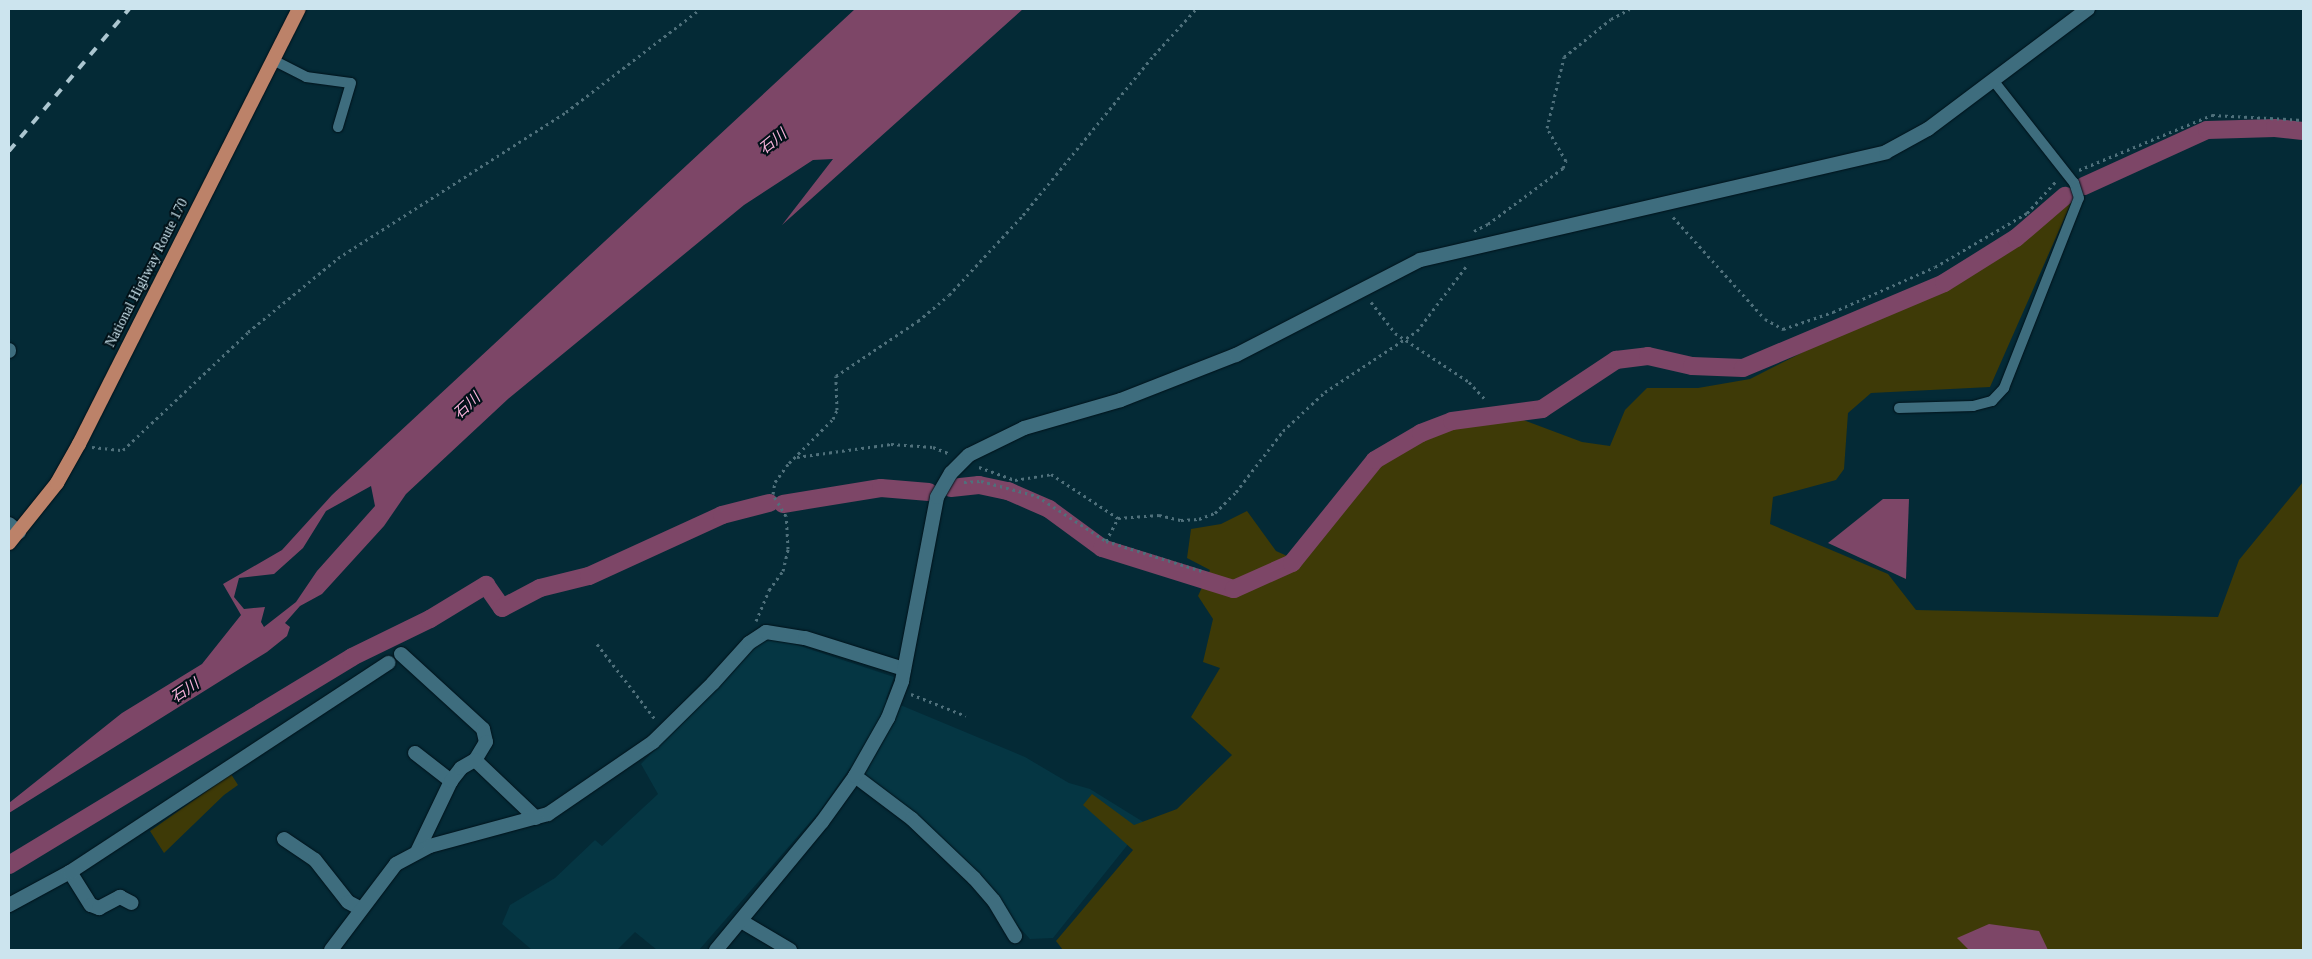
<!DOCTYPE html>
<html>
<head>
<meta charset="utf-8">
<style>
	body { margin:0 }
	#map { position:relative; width:2312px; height:959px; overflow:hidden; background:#042a36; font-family:"Times New Roman","Noto Sans JP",serif }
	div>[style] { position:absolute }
	.built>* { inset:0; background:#053643 }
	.green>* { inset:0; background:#3e3a07 }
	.water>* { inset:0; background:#7d4667 }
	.canal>* { height:18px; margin:-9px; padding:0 9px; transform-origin:9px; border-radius:9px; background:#7d4667 }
	.path>* { height:3px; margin-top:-1.5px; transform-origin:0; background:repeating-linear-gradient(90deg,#4f707b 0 2.5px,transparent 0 6.5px) }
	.roads { filter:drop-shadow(0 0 1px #00121a) drop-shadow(0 0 1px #00121a) }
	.service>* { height:10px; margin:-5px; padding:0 5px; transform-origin:5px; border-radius:5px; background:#3e6d7e }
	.minor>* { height:14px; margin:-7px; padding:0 7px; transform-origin:7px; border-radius:7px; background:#3e6d7e }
	.trunk>* { height:14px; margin:-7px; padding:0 7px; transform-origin:7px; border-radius:7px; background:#bc8269 }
	.rail>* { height:4px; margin-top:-2px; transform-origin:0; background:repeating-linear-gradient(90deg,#acc6d0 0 9px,transparent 0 18px) }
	span { translate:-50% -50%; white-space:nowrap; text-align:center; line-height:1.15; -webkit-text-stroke:4px #011118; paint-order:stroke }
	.street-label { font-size:14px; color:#cce4ee }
	.water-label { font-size:15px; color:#f7b2da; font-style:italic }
	.frame { position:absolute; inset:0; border:10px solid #cce4ee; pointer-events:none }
</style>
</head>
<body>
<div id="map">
	<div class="built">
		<div style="clip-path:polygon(779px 639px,894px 677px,886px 699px,1025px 757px,1069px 783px,1090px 789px,1145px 823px,1053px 938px,1030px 939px,910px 811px,850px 768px,819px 812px,699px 950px,657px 950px,635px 932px,617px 950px,532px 950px,502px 924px,510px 905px,555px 878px,595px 840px,602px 846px,658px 794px,641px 764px,748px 653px,765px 640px)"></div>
	</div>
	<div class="green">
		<div style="clip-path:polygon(2072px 201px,1990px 387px,1871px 393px,1848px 413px,1844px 469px,1836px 480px,1773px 497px,1770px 524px,1888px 574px,1916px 610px,2218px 617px,2239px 560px,2303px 482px,2303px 950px,1063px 950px,1056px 941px,1133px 850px,1083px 805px,1092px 794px,1134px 825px,1177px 809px,1232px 755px,1191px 717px,1220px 668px,1203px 662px,1213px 619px,1198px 596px,1210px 570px,1187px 558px,1191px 529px,1221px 524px,1247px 511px,1276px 551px,1303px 563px,1381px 463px,1426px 435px,1462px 423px,1513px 416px,1582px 442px,1610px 446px,1625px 410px,1647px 388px,1698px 388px,1750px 379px,1845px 331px,1949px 288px,2021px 240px)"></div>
		<div style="clip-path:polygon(231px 774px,238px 785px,224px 795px,164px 853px,150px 831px)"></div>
	</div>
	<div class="water">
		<div style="clip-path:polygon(evenodd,855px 9px,1023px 9px,782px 225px,833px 159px,813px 160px,744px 205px,508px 399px,406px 494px,384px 526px,322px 594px,300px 606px,285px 623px,290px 627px,287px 636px,267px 652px,9px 813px,9px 803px,122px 713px,202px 664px,241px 615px,223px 584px,282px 550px,332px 495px,381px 449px,855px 9px,371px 486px,375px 506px,317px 571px,296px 602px,264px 627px,261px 622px,265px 607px,244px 609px,234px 597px,239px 578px,274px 574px,303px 548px,326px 511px,371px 486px)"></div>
		<div style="clip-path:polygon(1883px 499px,1909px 499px,1906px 579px,1828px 543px)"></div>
		<div style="clip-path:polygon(1989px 924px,2039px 931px,2048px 950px,1969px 950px,1957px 938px)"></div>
	</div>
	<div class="canal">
		<div style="left:2084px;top:186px;width:135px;rotate:-24.5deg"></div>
		<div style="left:2207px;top:130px;width:68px;rotate:-1.7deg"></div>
		<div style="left:2275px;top:128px;width:28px;rotate:6deg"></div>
		<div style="left:951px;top:488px;width:28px;rotate:-6deg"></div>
		<div style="left:979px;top:485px;width:30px;rotate:12deg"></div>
		<div style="left:1008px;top:491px;width:45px;rotate:23.7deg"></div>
		<div style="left:1049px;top:509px;width:66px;rotate:36.3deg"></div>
		<div style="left:1102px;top:548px;width:138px;rotate:17.3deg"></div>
		<div style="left:1234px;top:589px;width:64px;rotate:-24.1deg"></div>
		<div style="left:1292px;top:563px;width:132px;rotate:-51.1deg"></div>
		<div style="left:1375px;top:460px;width:53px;rotate:-30.4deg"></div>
		<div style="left:1421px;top:433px;width:33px;rotate:-21deg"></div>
		<div style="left:1452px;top:421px;width:91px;rotate:-7.6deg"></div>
		<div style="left:1542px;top:409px;width:89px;rotate:-33.5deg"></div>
		<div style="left:1616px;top:360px;width:32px;rotate:-7deg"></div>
		<div style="left:1648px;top:356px;width:45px;rotate:12.8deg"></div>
		<div style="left:1692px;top:366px;width:51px;rotate:2.2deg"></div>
		<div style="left:1743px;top:368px;width:218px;rotate:-22.9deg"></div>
		<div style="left:1944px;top:283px;width:85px;rotate:-32deg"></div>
		<div style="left:2016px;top:238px;width:65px;rotate:-40.6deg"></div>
		<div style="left:783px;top:504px;width:99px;rotate:-9.3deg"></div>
		<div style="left:881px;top:488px;width:48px;rotate:4.8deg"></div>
		<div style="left:9px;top:865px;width:401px;rotate:-31.2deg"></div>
		<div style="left:352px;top:657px;width:87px;rotate:-26deg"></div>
		<div style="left:430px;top:619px;width:66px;rotate:-31.3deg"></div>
		<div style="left:486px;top:585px;width:28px;rotate:55deg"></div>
		<div style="left:502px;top:608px;width:43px;rotate:-27.8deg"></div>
		<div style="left:540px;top:588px;width:50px;rotate:-13.8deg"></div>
		<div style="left:589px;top:576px;width:146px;rotate:-24.6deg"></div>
		<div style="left:722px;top:515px;width:49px;rotate:-14.3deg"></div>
	</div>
	<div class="path">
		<div style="left:2079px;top:170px;width:144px;rotate:-22.5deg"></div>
		<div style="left:2212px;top:115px;width:91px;rotate:3.1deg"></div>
		<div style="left:1673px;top:217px;width:137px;rotate:48deg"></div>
		<div style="left:1765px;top:319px;width:21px;rotate:29deg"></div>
		<div style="left:1783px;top:329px;width:53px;rotate:-18.8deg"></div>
		<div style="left:1833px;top:312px;width:111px;rotate:-23.8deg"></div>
		<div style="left:1935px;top:267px;width:107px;rotate:-30.4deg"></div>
		<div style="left:2027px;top:213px;width:45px;rotate:-47.7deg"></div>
		<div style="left:1474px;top:231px;width:16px;rotate:-27deg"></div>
		<div style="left:1488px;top:224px;width:94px;rotate:-36.7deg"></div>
		<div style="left:1563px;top:168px;width:8px;rotate:-67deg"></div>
		<div style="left:1566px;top:161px;width:38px;rotate:-120deg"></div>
		<div style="left:1547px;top:128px;width:73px;rotate:-76.5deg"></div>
		<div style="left:1564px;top:57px;width:60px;rotate:-39deg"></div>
		<div style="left:1611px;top:19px;width:21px;rotate:-28deg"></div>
		<div style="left:1371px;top:302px;width:39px;rotate:52deg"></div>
		<div style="left:1395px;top:333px;width:89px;rotate:33.5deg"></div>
		<div style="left:1469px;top:382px;width:25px;rotate:47deg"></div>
		<div style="left:92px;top:447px;width:31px;rotate:6deg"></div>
		<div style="left:123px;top:450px;width:172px;rotate:-43.3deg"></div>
		<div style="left:248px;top:332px;width:117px;rotate:-39.4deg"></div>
		<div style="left:338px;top:258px;width:271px;rotate:-32.6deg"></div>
		<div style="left:566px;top:112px;width:169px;rotate:-37.5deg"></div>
		<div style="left:797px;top:457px;width:95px;rotate:-7.9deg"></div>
		<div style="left:891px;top:444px;width:42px;rotate:4.1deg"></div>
		<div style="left:933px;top:447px;width:18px;rotate:22deg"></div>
		<div style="left:979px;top:467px;width:38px;rotate:20deg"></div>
		<div style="left:1015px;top:480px;width:36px;rotate:-9deg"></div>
		<div style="left:1051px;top:474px;width:80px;rotate:33.3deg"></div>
		<div style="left:1118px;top:518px;width:41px;rotate:-4.2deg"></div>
		<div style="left:1159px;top:515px;width:23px;rotate:13deg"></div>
		<div style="left:1181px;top:520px;width:18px;rotate:-3deg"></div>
		<div style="left:1199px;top:519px;width:17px;rotate:-21deg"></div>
		<div style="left:1215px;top:513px;width:30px;rotate:-45deg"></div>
		<div style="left:1236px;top:492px;width:77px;rotate:-52.4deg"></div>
		<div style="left:1283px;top:431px;width:57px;rotate:-42.9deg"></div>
		<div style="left:1325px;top:392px;width:110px;rotate:-33.5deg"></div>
		<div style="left:1417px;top:331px;width:84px;rotate:-52.7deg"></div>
		<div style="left:964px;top:482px;width:17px;rotate:-3deg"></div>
		<div style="left:981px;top:481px;width:58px;rotate:15deg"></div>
		<div style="left:1037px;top:496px;width:82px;rotate:33.1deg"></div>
		<div style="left:1106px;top:541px;width:104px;rotate:17.4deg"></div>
		<div style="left:1106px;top:541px;width:26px;rotate:-62deg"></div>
		<div style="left:756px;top:621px;width:34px;rotate:-67deg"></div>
		<div style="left:769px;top:590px;width:24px;rotate:-54deg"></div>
		<div style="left:783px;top:571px;width:23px;rotate:-77deg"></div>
		<div style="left:788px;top:549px;width:33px;rotate:-93deg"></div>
		<div style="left:786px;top:516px;width:26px;rotate:-121deg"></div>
		<div style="left:773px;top:494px;width:12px;rotate:-81deg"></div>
		<div style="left:775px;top:482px;width:24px;rotate:-54deg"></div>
		<div style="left:789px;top:463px;width:62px;rotate:-45deg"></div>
		<div style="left:833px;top:419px;width:10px;rotate:-66deg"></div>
		<div style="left:837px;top:410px;width:34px;rotate:-92deg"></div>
		<div style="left:836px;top:376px;width:99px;rotate:-33.9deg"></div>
		<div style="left:918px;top:321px;width:40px;rotate:-40deg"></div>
		<div style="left:949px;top:295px;width:109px;rotate:-47.2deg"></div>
		<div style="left:1023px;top:215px;width:207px;rotate:-50.7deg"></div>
		<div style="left:1154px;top:55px;width:62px;rotate:-47.6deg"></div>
		<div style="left:597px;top:644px;width:95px;rotate:52.3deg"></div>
		<div style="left:911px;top:694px;width:59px;rotate:21.8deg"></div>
	</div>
	<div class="roads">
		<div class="service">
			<div style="left:273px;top:60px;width:37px;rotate:27deg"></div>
			<div style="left:306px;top:77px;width:45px;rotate:7.6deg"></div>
			<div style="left:351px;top:83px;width:46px;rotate:106.5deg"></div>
			<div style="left:1899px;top:408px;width:74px;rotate:-1.5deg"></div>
			<div style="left:1973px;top:406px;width:20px;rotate:-15deg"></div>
			<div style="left:1992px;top:401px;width:18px;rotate:-47deg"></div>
			<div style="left:2004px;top:388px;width:204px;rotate:-68.5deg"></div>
			<div style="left:2079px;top:198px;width:16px;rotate:-108deg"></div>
			<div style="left:2074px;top:183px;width:131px;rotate:-128.2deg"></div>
		</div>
		<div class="minor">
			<div style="left:9px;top:351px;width:1px;rotate:-90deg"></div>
			<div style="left:9px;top:524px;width:13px;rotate:39deg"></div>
			<div style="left:401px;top:654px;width:111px;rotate:42.4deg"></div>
			<div style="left:483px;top:729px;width:13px;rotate:77deg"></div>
			<div style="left:486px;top:742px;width:21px;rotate:121deg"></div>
			<div style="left:415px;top:753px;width:46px;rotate:37.9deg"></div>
			<div style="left:475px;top:760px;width:84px;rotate:43.6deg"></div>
			<div style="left:855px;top:776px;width:71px;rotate:37deg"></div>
			<div style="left:912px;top:819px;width:86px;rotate:43.6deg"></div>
			<div style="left:974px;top:878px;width:30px;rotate:49deg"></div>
			<div style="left:994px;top:901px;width:41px;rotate:59deg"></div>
			<div style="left:284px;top:839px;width:37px;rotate:34deg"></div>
			<div style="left:315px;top:860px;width:53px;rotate:51.8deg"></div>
			<div style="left:348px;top:902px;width:15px;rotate:28deg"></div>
			<div style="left:417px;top:852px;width:79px;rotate:-64.4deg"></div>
			<div style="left:451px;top:781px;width:16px;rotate:-52deg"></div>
			<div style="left:461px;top:768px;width:16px;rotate:-30deg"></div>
			<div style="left:70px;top:872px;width:39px;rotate:58deg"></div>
			<div style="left:91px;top:905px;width:9px;rotate:21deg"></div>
			<div style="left:99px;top:908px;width:24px;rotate:-28deg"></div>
			<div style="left:120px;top:897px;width:13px;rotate:27deg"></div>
			<div style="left:9px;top:905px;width:69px;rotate:-28.4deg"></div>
			<div style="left:70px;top:872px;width:381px;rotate:-33.3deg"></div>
			<div style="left:741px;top:921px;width:57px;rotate:30.6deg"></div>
			<div style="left:331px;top:950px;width:108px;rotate:-52.9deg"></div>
			<div style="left:396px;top:864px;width:38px;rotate:-28deg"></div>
			<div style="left:430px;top:846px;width:122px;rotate:-15.2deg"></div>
			<div style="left:548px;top:814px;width:127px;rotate:-34.4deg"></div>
			<div style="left:653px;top:742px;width:84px;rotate:-44.5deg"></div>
			<div style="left:713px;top:683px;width:54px;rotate:-48deg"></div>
			<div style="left:749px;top:643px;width:20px;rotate:-33deg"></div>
			<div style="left:766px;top:632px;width:39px;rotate:9deg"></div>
			<div style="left:805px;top:638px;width:104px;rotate:17.4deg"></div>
			<div style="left:716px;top:950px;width:166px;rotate:-50.4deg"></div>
			<div style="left:822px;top:822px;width:57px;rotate:-54.3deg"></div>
			<div style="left:855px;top:776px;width:67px;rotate:-60.4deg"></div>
			<div style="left:888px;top:718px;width:40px;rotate:-69deg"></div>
			<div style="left:902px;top:681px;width:187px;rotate:-79.2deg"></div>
			<div style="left:937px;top:497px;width:28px;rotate:-60deg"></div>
			<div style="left:951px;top:473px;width:25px;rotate:-45deg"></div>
			<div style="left:969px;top:455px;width:61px;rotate:-26.1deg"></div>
			<div style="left:1024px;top:428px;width:101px;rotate:-16.1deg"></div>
			<div style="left:1121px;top:400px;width:123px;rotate:-21.4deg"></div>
			<div style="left:1236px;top:355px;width:207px;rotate:-27.3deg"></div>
			<div style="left:1420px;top:260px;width:478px;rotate:-13deg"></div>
			<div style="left:1886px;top:152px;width:48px;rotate:-28.7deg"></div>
			<div style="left:1928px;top:129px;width:200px;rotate:-36.9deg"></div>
		</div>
		<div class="trunk">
			<div style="left:9px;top:543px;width:77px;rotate:-51.3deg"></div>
			<div style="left:57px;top:483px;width:45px;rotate:-60.6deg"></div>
			<div style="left:79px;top:444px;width:487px;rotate:-63.2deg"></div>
		</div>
	</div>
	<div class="rail">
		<div style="left:9px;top:151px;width:186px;rotate:-49.8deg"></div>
	</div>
	<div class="street-label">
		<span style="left:147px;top:273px;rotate:-63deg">National Highway Route 170</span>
	</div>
	<div class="water-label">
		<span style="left:773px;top:142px;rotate:-39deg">石川</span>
		<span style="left:467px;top:406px;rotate:-43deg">石川</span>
		<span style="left:185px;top:691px;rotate:-34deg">石川</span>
	</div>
	<div class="frame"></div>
</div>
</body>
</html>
